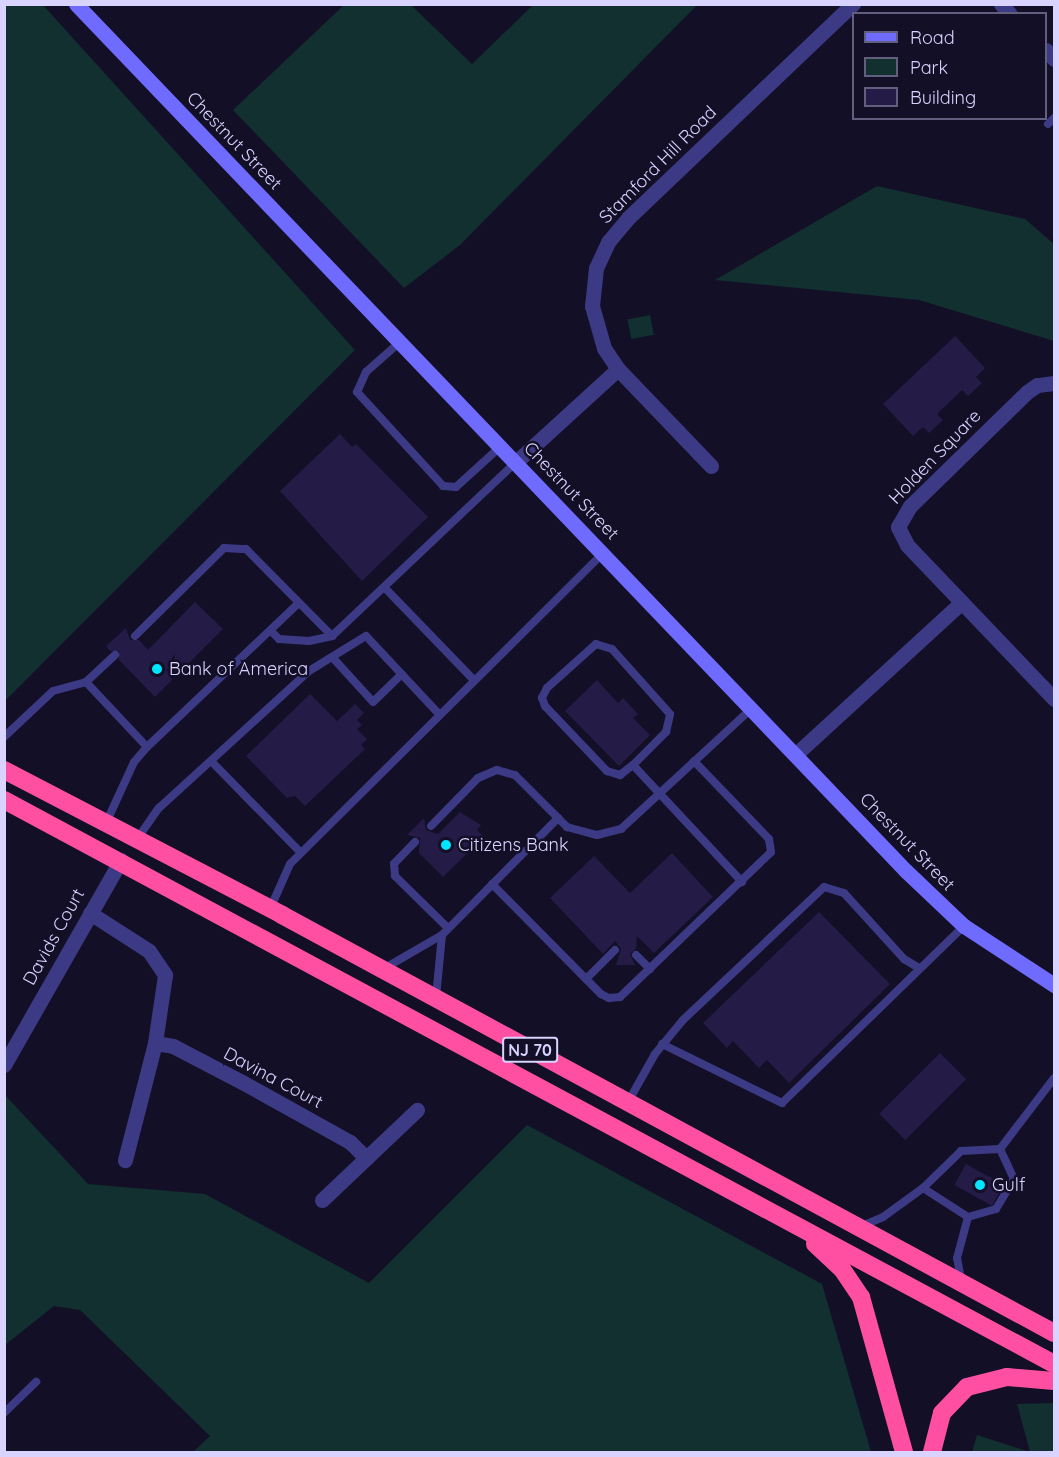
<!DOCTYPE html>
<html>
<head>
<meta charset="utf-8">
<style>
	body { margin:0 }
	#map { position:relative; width:1059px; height:1457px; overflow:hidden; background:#130f26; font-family:Quicksand,sans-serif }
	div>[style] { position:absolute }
	.green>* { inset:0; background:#12302f; transform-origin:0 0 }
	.building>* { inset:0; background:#241b47; transform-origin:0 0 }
	.lane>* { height:8px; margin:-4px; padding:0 4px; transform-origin:4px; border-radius:4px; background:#3d3a85 }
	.street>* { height:15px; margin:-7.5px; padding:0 7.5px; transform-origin:7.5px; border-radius:7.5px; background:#3d3a85 }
	.secondary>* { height:15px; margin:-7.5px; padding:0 7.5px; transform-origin:7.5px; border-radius:7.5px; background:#6f6bff }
	.highway>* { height:18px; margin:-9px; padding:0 9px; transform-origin:9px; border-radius:9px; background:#ff4fa3 }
	.dots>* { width:16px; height:16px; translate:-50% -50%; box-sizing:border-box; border:3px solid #130f26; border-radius:50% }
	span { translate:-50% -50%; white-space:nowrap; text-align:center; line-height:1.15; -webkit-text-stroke:5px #130f26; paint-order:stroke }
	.shield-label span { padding:2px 4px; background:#130f26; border:2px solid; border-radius:4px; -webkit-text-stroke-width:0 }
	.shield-label { font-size:16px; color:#d9d4ff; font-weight:700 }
	.street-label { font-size:18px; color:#d9d4ff }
	.poi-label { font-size:18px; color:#d9d4ff }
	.left { translate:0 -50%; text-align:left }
	.frame { position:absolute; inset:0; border:6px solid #d9d4ff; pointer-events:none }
	.legend { position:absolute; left:852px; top:12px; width:195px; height:108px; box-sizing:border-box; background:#130f26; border:2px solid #625e7d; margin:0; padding:8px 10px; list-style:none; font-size:18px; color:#d9d4ff }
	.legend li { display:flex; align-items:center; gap:12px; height:30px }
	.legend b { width:30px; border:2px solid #625e7d }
</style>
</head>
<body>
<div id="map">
	<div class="green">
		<div style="clip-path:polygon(5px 4px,43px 5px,355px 350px,5px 701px)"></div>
		<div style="clip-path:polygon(344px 5px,411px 5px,472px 64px,533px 5px,697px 5px,460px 245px,404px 288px,233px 110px)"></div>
		<div style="clip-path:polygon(877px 186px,1025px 219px,1054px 244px,1054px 341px,919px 300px,715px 280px)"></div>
		<div style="left:650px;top:315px;width:20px;height:23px;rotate:79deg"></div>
		<div style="clip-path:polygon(5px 1095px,88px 1184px,205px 1194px,369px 1283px,527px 1125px,822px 1284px,871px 1452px,193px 1452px,210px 1436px,80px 1310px,54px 1306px,5px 1345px)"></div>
		<div style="clip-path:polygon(1054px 1403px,1054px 1452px,972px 1452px,977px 1435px,1030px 1452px,1017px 1404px)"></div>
	</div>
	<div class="building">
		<div style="clip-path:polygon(955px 336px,985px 368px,976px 377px,982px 383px,968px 396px,962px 390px,937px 414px,943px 420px,929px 433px,923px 427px,913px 436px,883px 404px)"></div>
		<div style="clip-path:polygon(340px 434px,352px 447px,356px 444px,428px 517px,362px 581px,280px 491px)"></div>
		<div style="clip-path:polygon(195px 602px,223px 629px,155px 697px,119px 660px,119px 651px,110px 651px,106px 646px,126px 628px,130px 640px,139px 640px,148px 650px)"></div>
		<div style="clip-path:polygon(597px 680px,618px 703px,623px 698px,638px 714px,633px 718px,650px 735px,619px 766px,565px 711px)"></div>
		<div style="clip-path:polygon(310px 694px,337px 721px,355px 704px,364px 713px,357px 720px,362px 725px,357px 729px,367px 739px,361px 745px,365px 749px,305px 806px,295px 796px,287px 798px,246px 756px)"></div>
		<div style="clip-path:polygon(460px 812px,481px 825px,477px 830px,484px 837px,443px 877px,419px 853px,420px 838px,407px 835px,424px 818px,426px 830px,438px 834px)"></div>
		<div style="clip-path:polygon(672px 853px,713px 897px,654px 953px,637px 936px,636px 949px,630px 954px,635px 965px,616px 965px,621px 949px,615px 941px,603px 954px,550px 898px,594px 856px,630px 893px)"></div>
		<div style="clip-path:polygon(819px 912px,890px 984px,789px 1083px,767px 1060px,759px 1068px,733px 1041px,727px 1048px,703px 1023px)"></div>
		<div style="left:940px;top:1053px;width:37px;height:86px;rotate:45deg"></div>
		<div style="left:966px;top:1164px;width:43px;height:24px;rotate:29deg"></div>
	</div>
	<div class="lane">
		<div style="left:1048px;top:124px;width:8px;rotate:-45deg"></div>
		<div style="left:400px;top:342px;width:45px;rotate:138.6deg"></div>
		<div style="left:366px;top:372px;width:22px;rotate:114deg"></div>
		<div style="left:357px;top:392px;width:127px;rotate:47.5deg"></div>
		<div style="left:443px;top:486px;width:13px;rotate:4deg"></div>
		<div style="left:456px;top:487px;width:61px;rotate:-42.3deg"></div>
		<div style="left:385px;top:588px;width:127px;rotate:46deg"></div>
		<div style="left:271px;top:631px;width:11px;rotate:45deg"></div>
		<div style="left:279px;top:639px;width:30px;rotate:4deg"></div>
		<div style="left:309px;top:641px;width:24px;rotate:-12deg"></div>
		<div style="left:332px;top:636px;width:253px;rotate:-43.4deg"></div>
		<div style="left:135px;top:636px;width:125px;rotate:-44.7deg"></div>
		<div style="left:224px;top:548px;width:22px;rotate:3deg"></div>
		<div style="left:246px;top:549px;width:122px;rotate:45.3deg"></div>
		<div style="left:333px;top:658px;width:59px;rotate:47.7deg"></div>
		<div style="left:373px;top:702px;width:40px;rotate:-44deg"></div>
		<div style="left:86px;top:682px;width:89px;rotate:46.8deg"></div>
		<div style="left:4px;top:737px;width:67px;rotate:-43.2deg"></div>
		<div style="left:53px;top:691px;width:34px;rotate:-15deg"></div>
		<div style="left:86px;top:682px;width:40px;rotate:-43deg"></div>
		<div style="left:212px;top:762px;width:127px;rotate:45.6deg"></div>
		<div style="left:633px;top:765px;width:47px;rotate:-45deg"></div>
		<div style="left:666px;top:732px;width:18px;rotate:-77deg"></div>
		<div style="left:670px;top:714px;width:87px;rotate:-131.7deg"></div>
		<div style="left:612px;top:649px;width:17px;rotate:-163deg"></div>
		<div style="left:596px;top:644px;width:66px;rotate:138.1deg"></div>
		<div style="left:547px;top:688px;width:11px;rotate:117deg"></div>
		<div style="left:542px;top:698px;width:9px;rotate:69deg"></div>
		<div style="left:545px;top:706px;width:90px;rotate:46.4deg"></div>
		<div style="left:607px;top:771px;width:14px;rotate:17deg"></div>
		<div style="left:620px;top:775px;width:16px;rotate:-38deg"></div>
		<div style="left:633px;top:765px;width:160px;rotate:47deg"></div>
		<div style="left:106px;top:823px;width:67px;rotate:-65.3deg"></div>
		<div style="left:134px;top:762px;width:20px;rotate:-49deg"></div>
		<div style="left:147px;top:747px;width:209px;rotate:-43.5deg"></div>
		<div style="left:431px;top:826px;width:67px;rotate:-45.6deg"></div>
		<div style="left:478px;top:778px;width:21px;rotate:-23deg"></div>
		<div style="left:497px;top:770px;width:19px;rotate:16deg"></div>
		<div style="left:515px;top:775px;width:61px;rotate:45deg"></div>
		<div style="left:137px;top:839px;width:38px;rotate:-55deg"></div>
		<div style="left:159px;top:808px;width:203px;rotate:-42.4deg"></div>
		<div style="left:309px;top:671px;width:67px;rotate:-31.6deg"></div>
		<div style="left:366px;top:636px;width:105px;rotate:46.9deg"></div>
		<div style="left:415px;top:842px;width:30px;rotate:134deg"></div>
		<div style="left:394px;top:864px;width:12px;rotate:85deg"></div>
		<div style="left:395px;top:876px;width:74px;rotate:44.5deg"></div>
		<div style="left:492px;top:884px;width:155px;rotate:45.3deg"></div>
		<div style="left:601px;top:994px;width:9px;rotate:27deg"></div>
		<div style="left:609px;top:998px;width:11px;rotate:-5deg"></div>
		<div style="left:620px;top:997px;width:209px;rotate:-43.8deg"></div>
		<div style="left:771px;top:852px;width:13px;rotate:-99deg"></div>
		<div style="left:769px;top:839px;width:108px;rotate:-133.9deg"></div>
		<div style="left:270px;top:909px;width:49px;rotate:-66deg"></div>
		<div style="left:290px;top:864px;width:441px;rotate:-44.8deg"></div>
		<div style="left:442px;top:935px;width:165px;rotate:-45.2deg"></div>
		<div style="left:558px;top:818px;width:13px;rotate:45deg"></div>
		<div style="left:567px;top:827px;width:31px;rotate:15deg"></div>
		<div style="left:597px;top:835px;width:25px;rotate:-14deg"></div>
		<div style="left:621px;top:829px;width:176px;rotate:-42.7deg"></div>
		<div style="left:636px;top:955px;width:20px;rotate:45deg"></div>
		<div style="left:385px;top:968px;width:66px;rotate:-30.1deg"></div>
		<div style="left:442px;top:935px;width:62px;rotate:95.5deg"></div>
		<div style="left:586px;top:979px;width:41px;rotate:-45deg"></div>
		<div style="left:662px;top:1044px;width:134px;rotate:26.2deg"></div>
		<div style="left:782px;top:1103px;width:254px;rotate:-44.2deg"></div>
		<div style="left:628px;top:1102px;width:55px;rotate:-60.6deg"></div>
		<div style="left:655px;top:1054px;width:44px;rotate:-50.5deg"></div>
		<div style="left:683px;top:1020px;width:194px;rotate:-43.3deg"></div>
		<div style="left:824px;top:887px;width:21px;rotate:17deg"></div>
		<div style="left:844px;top:893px;width:89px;rotate:47.7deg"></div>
		<div style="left:904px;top:959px;width:17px;rotate:31deg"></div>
		<div style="left:923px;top:1188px;width:54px;rotate:32.8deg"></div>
		<div style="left:968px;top:1217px;width:29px;rotate:-16deg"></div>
		<div style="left:996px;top:1209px;width:35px;rotate:-59deg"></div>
		<div style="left:1014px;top:1179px;width:33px;rotate:-115deg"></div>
		<div style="left:862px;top:1226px;width:23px;rotate:-23deg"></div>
		<div style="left:883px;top:1217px;width:49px;rotate:-35.9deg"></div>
		<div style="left:923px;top:1188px;width:53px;rotate:-44.2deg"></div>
		<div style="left:961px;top:1151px;width:39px;rotate:-3deg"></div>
		<div style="left:1000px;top:1149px;width:89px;rotate:-52.7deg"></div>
		<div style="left:961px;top:1280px;width:22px;rotate:-100deg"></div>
		<div style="left:957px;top:1258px;width:42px;rotate:-75deg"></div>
		<div style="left:4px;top:1413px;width:45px;rotate:-44.1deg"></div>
	</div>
	<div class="street">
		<div style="left:1001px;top:4px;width:13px;rotate:48deg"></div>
		<div style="left:1046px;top:50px;width:12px;rotate:48deg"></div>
		<div style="left:1054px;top:383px;width:17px;rotate:173deg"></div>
		<div style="left:1037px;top:385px;width:12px;rotate:145deg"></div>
		<div style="left:1027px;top:392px;width:163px;rotate:135.7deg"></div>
		<div style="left:910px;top:506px;width:24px;rotate:120deg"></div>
		<div style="left:898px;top:527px;width:20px;rotate:63deg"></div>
		<div style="left:907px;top:545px;width:213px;rotate:46.3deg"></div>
		<div style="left:516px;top:462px;width:138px;rotate:-42.4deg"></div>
		<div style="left:711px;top:466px;width:134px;rotate:-133.8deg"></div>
		<div style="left:618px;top:369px;width:25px;rotate:-124deg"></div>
		<div style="left:604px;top:348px;width:44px;rotate:-105.9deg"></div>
		<div style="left:592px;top:306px;width:38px;rotate:-84deg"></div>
		<div style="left:596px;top:268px;width:29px;rotate:-65deg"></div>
		<div style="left:608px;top:242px;width:31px;rotate:-50deg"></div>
		<div style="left:628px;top:218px;width:311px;rotate:-43.6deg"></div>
		<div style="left:795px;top:755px;width:226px;rotate:-42.5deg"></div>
		<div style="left:90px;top:913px;width:70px;rotate:32.8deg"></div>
		<div style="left:149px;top:951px;width:29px;rotate:56deg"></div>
		<div style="left:165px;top:975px;width:69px;rotate:98.4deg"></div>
		<div style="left:155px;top:1043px;width:121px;rotate:104.4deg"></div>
		<div style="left:155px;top:1043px;width:18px;rotate:9deg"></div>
		<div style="left:173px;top:1046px;width:78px;rotate:27.6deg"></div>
		<div style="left:242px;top:1082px;width:124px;rotate:29.1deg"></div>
		<div style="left:350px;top:1142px;width:23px;rotate:45deg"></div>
		<div style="left:4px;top:1065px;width:236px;rotate:-60.3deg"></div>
		<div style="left:322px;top:1200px;width:131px;rotate:-43.5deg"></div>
	</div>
	<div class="secondary">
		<div style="left:76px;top:4px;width:1200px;rotate:46.25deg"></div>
		<div style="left:906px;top:871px;width:80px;rotate:43.5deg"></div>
		<div style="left:964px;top:926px;width:108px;rotate:33.2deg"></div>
	</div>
	<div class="highway">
		<div style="left:4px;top:770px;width:314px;rotate:27.5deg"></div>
		<div style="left:282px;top:915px;width:878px;rotate:28.43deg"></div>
		<div style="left:4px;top:800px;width:1192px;rotate:28.24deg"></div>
		<div style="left:815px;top:1244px;width:37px;rotate:43deg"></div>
		<div style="left:842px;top:1269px;width:34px;rotate:56deg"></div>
		<div style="left:861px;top:1297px;width:161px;rotate:74.5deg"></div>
		<div style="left:932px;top:1452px;width:40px;rotate:-75.6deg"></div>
		<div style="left:942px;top:1413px;width:36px;rotate:-46deg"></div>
		<div style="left:967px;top:1387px;width:41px;rotate:-14deg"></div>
		<div style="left:1007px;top:1377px;width:47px;rotate:4.9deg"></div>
	</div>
	<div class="dots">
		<div style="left:157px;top:669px;background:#00e5ff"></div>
		<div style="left:446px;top:845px;background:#00e5ff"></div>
		<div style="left:980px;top:1185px;background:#00e5ff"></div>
	</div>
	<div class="shield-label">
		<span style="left:530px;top:1050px">NJ 70</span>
	</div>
	<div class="street-label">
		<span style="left:234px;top:141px;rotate:46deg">Chestnut Street</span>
		<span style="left:658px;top:165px;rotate:-45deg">Stamford Hill Road</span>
		<span style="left:935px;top:457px;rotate:-46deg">Holden Square</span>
		<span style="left:571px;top:491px;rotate:46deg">Chestnut Street</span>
		<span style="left:907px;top:842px;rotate:46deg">Chestnut Street</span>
		<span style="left:54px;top:937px;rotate:-61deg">Davids Court</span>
		<span style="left:273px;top:1078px;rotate:28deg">Davina Court</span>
	</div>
	<div class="poi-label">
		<span class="left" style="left:169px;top:669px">Bank of America</span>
		<span class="left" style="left:458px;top:845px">Citizens Bank</span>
		<span class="left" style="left:992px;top:1185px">Gulf</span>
	</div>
	<div class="frame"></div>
	<ul class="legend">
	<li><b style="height:8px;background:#6f6bff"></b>Road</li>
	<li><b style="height:16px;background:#12302f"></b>Park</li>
	<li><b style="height:16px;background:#241b47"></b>Building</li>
	</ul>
</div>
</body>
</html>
